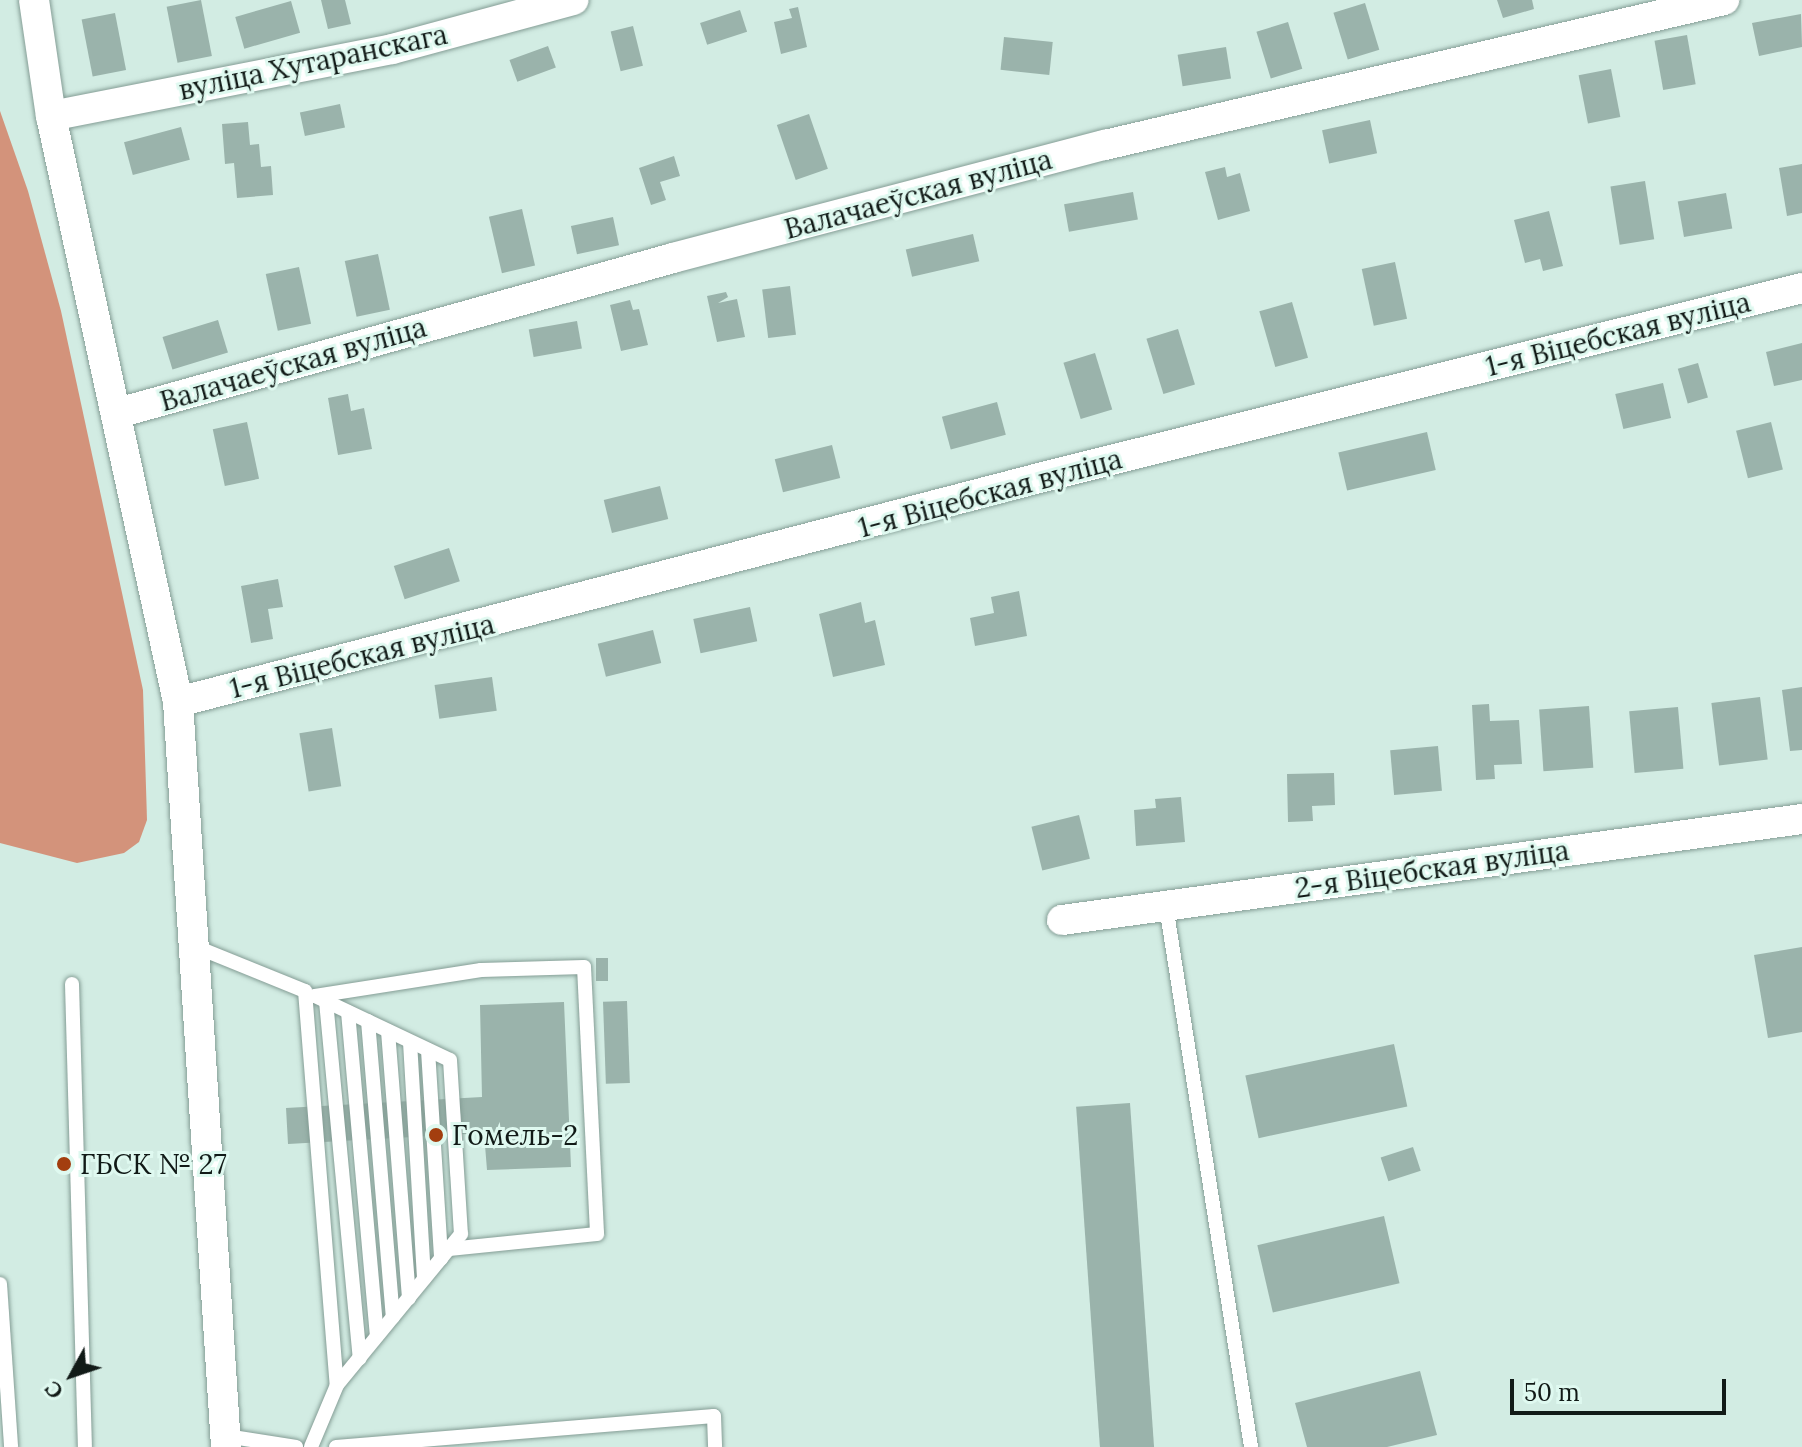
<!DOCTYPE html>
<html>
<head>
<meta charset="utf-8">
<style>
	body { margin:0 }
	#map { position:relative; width:1802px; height:1447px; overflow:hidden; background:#d2ece3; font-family:Lora,serif }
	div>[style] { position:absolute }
	.forest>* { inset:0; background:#d3937b }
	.building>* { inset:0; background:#9ab3ab; transform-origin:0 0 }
	.roads { filter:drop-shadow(0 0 2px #849d95) drop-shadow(0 0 2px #849d95) }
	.service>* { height:14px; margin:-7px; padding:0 7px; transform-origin:7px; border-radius:7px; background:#fff }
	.minor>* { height:30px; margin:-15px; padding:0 15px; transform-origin:15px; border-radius:15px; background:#fff }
	.dots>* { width:22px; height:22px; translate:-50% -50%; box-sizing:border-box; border:4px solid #dff9f0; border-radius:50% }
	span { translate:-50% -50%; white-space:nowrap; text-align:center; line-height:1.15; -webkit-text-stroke:6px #dff9f0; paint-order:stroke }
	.street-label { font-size:28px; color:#111a17 }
	.poi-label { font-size:28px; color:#111a17 }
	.left { translate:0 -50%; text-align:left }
	.north { position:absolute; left:32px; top:1335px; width:80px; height:80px; -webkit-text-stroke:6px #dff9f0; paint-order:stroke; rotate:230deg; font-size:22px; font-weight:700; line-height:32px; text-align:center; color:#111a17 }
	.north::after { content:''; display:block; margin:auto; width:28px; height:36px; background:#111a17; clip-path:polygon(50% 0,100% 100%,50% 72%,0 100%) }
	.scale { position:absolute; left:1510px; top:1379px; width:216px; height:36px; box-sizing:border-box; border:4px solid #111a17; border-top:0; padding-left:10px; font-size:24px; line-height:28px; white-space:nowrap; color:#111a17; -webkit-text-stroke:6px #dff9f0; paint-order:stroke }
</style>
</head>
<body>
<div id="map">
	<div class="forest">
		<div style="clip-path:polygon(0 111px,28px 191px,61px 311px,143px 690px,147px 820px,139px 842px,124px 853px,77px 863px,0 843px)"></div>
	</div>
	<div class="building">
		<div style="left:201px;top:0;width:57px;height:35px;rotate:79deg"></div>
		<div style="clip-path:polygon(321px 0,345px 0,351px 24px,328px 29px)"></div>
		<div style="clip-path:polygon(1497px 0,1532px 0,1534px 9px,1503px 18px)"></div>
		<div style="left:291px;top:1px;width:33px;height:58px;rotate:74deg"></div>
		<div style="left:1365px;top:3px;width:49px;height:33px;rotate:73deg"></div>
		<div style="clip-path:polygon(798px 7px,807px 47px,781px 54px,774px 22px,792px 18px,789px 9px)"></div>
		<div style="left:740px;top:10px;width:23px;height:42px;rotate:72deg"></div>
		<div style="left:115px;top:13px;width:58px;height:34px;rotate:79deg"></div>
		<div style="clip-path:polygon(1801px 14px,1802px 47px,1759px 56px,1752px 23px)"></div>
		<div style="left:1288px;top:22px;width:49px;height:33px;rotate:73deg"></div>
		<div style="left:633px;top:26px;width:41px;height:23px;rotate:76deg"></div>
		<div style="left:1687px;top:35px;width:50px;height:33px;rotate:80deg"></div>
		<div style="left:1004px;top:37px;width:49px;height:33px;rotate:6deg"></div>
		<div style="left:548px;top:46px;width:23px;height:41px;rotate:70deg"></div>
		<div style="left:1226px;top:47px;width:32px;height:49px;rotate:81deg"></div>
		<div style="left:1611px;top:69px;width:49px;height:33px;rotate:79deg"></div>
		<div style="left:340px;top:104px;width:24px;height:41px;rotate:78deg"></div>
		<div style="left:809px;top:114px;width:58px;height:34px;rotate:71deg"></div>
		<div style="left:1370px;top:120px;width:34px;height:49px;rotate:78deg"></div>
		<div style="clip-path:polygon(248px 122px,250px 145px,259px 144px,261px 167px,271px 166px,273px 195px,237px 198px,234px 163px,225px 164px,222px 124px)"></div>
		<div style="left:181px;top:127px;width:34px;height:59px;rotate:75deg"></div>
		<div style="clip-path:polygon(674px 156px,680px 176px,660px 182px,666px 200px,651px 205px,639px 168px)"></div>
		<div style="clip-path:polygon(1802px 164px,1802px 213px,1787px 216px,1779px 168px)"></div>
		<div style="clip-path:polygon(1225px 167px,1227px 177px,1240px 173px,1250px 211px,1218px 220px,1205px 172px)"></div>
		<div style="left:1645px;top:181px;width:59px;height:35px;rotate:81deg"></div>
		<div style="left:1133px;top:192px;width:28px;height:70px;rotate:80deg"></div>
		<div style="left:1726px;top:193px;width:36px;height:49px;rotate:80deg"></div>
		<div style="left:522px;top:209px;width:58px;height:34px;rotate:77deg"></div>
		<div style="clip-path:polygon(1549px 211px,1563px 266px,1543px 271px,1540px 259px,1525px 263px,1514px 220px)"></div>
		<div style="left:613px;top:217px;width:29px;height:43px;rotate:78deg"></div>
		<div style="left:973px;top:234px;width:28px;height:69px;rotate:77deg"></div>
		<div style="left:378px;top:254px;width:57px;height:34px;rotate:78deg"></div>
		<div style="left:1395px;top:262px;width:58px;height:34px;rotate:78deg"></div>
		<div style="left:299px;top:267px;width:58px;height:34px;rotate:78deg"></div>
		<div style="left:790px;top:286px;width:49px;height:28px;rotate:83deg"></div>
		<div style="clip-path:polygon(726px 292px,728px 297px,718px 303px,737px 299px,745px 337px,717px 342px,707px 296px)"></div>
		<div style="clip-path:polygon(630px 300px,633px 310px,639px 309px,648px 345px,621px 351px,610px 305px)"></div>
		<div style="left:1292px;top:302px;width:58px;height:34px;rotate:74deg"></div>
		<div style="left:218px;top:320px;width:34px;height:58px;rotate:73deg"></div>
		<div style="left:577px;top:321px;width:28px;height:49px;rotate:80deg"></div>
		<div style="left:1178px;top:329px;width:58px;height:33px;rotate:73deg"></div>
		<div style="clip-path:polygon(1802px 343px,1802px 380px,1774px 386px,1766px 352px)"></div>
		<div style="left:1095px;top:353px;width:59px;height:33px;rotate:73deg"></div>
		<div style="left:1698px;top:363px;width:36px;height:21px;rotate:74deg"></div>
		<div style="left:1663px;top:383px;width:36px;height:49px;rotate:77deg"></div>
		<div style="clip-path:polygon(348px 394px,351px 411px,364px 408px,372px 449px,338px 455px,328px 398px)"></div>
		<div style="left:997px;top:402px;width:34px;height:57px;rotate:75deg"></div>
		<div style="left:247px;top:422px;width:58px;height:35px;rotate:78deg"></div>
		<div style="left:1771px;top:422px;width:49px;height:36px;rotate:76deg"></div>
		<div style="left:1427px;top:432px;width:39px;height:91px;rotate:77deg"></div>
		<div style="left:832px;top:445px;width:34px;height:59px;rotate:76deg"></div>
		<div style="left:660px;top:486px;width:34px;height:58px;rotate:76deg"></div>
		<div style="left:449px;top:548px;width:35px;height:58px;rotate:72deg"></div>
		<div style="clip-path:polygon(278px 579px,283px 607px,268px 609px,273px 639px,251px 643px,241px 586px)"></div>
		<div style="clip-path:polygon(1019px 591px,1027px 636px,975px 646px,970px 618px,994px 613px,991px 597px)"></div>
		<div style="clip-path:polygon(861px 602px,865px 623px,875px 620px,885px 665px,833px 677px,819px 614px)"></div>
		<div style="left:750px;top:607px;width:35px;height:58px;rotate:78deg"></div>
		<div style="left:653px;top:630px;width:34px;height:57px;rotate:76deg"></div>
		<div style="left:492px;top:677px;width:34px;height:58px;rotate:82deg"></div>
		<div style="clip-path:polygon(1802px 687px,1802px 750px,1790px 751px,1782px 690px)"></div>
		<div style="left:1760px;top:697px;width:63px;height:49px;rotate:83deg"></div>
		<div style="clip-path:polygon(1489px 704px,1490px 721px,1519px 720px,1522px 764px,1494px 765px,1495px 779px,1476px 780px,1472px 705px)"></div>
		<div style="left:1589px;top:706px;width:62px;height:50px;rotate:86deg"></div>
		<div style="left:1678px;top:707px;width:62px;height:49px;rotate:85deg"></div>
		<div style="left:332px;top:728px;width:59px;height:33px;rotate:81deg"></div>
		<div style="left:1438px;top:746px;width:45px;height:48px;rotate:85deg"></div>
		<div style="clip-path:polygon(1334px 773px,1335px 805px,1312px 806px,1313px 821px,1288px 822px,1287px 774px)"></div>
		<div style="clip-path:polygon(1181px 797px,1185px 842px,1136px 846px,1134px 810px,1156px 808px,1155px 799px)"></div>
		<div style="left:1079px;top:815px;width:45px;height:49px;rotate:76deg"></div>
		<div style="clip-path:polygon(1802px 947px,1802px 1032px,1768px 1038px,1754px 955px)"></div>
		<div style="left:596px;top:958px;width:12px;height:23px"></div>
		<div style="left:627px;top:1001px;width:82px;height:24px;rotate:88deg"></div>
		<div style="clip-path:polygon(564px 1002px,571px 1167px,487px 1170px,484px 1133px,288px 1144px,286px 1108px,482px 1097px,480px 1005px)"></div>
		<div style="left:1394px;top:1044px;width:64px;height:152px;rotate:78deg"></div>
		<div style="left:1130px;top:1103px;width:345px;height:54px;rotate:86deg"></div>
		<div style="left:1413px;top:1147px;width:25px;height:34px;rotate:72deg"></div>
		<div style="left:1384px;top:1216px;width:69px;height:130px;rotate:77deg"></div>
		<div style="clip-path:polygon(1420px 1371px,1437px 1435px,1387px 1447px,1307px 1447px,1295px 1403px)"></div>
	</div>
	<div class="roads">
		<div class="service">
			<div style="left:1166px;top:906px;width:548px;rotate:81.07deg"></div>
			<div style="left:194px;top:946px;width:120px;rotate:22.1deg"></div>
			<div style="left:305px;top:991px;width:395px;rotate:85.4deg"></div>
			<div style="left:337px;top:1385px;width:67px;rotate:112.8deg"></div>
			<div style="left:72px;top:984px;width:463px;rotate:88.4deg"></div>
			<div style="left:315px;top:996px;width:168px;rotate:-8.9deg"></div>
			<div style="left:481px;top:970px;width:103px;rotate:-1.7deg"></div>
			<div style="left:584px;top:967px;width:267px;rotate:87.2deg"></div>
			<div style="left:597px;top:1234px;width:149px;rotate:174.2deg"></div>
			<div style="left:315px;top:996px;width:149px;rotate:25.4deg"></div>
			<div style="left:450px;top:1060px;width:174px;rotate:86.4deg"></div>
			<div style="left:461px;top:1234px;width:195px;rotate:129.4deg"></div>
			<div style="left:326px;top:1001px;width:359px;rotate:84.6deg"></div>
			<div style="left:348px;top:1012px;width:325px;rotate:84.9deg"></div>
			<div style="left:368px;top:1021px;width:297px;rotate:85.2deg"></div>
			<div style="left:388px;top:1031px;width:268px;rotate:85.5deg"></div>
			<div style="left:410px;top:1042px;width:237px;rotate:86.6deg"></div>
			<div style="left:428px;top:1050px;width:209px;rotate:86.4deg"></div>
			<div style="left:0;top:1284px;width:163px;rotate:86.1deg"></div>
			<div style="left:226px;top:1436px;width:71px;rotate:8.9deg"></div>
			<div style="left:336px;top:1447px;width:379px;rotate:-4.7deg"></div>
			<div style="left:714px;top:1416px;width:31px;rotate:88deg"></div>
		</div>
		<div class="minor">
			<div style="left:34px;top:0;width:117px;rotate:81.7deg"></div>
			<div style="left:51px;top:116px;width:600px;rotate:77.77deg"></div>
			<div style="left:178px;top:702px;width:747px;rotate:86.31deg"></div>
			<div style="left:51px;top:116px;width:348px;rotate:-11.1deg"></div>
			<div style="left:392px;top:49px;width:188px;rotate:-15.1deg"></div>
			<div style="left:118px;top:413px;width:576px;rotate:-15.6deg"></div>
			<div style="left:673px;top:258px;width:447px;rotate:-14.7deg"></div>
			<div style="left:1105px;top:145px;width:636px;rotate:-13.18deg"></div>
			<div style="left:178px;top:702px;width:902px;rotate:-14.58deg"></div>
			<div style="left:1051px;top:475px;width:774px;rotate:-13.98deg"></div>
			<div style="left:1062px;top:920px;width:747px;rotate:-7.77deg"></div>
		</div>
	</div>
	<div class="dots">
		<div style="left:436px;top:1135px;background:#a33e0f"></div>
		<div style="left:64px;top:1164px;background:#a33e0f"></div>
	</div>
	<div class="street-label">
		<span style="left:313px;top:62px;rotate:-12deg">вуліца Хутаранскага</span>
		<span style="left:918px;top:194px;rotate:-15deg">Валачаеўская вуліца</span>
		<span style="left:1618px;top:334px;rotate:-14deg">1-я Віцебская вуліца</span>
		<span style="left:293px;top:364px;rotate:-16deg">Валачаеўская вуліца</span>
		<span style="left:990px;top:493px;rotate:-15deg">1-я Віцебская вуліца</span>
		<span style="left:362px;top:656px;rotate:-14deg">1-я Віцебская вуліца</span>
		<span style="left:1432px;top:869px;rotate:-8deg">2-я Віцебская вуліца</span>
	</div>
	<div class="poi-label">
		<span class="left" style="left:452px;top:1135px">Гомель-2</span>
		<span class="left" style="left:80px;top:1164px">ГБСК № 27</span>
	</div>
	<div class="north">С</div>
	<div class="scale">50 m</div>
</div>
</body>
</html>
